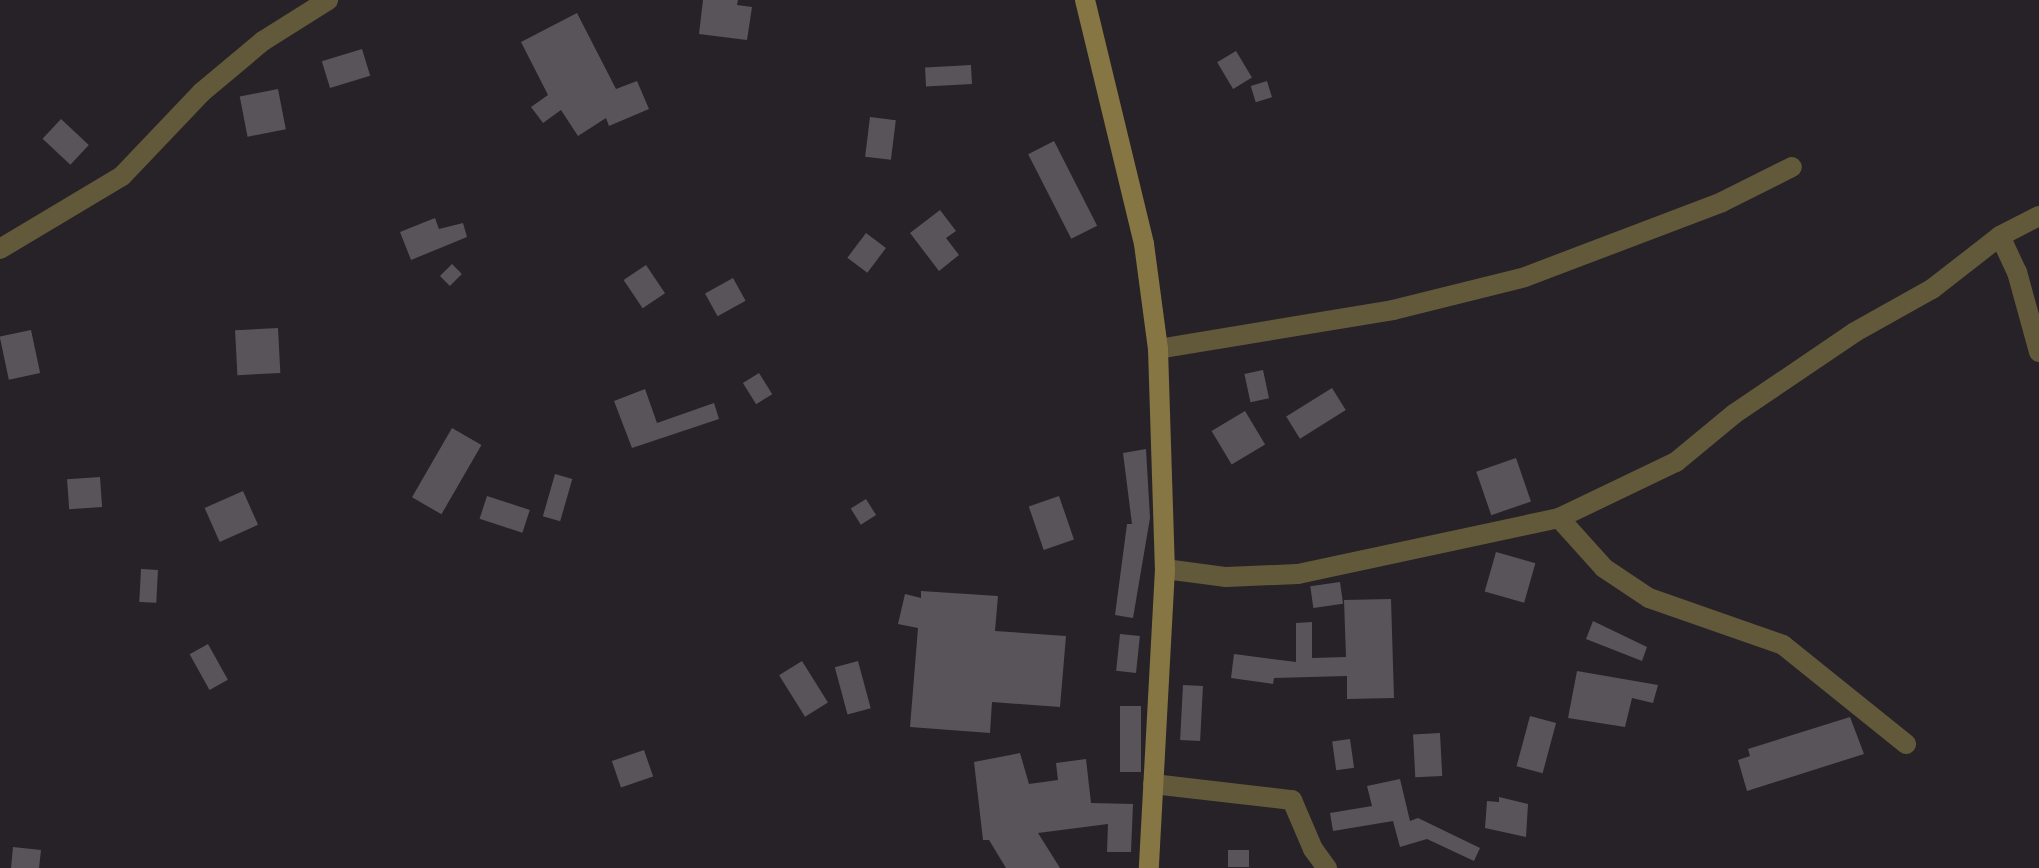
<!DOCTYPE html>
<html>
<head>
<meta charset="utf-8">
<style>
	body { margin:0 }
	#map { position:relative; width:2039px; height:868px; overflow:hidden; background:#272227; font-family:"Libre Baskerville",serif }
	div>[style] { position:absolute }
	.building>* { inset:0; background:#595459; transform-origin:0 0 }
	.street>* { height:20px; margin:-10px; padding:0 10px; transform-origin:10px; border-radius:10px; background:#62593a }
	.secondary>* { height:20px; margin:-10px; padding:0 10px; transform-origin:10px; border-radius:10px; background:#867643 }
	span { translate:-50% -50%; white-space:nowrap; text-align:center; line-height:1.15; -webkit-text-stroke:6px #1d191d; paint-order:stroke }
</style>
</head>
<body>
<div id="map">
	<div class="building">
		<div style="clip-path:polygon(703px 0,738px 0,737px 5px,752px 7px,747px 40px,699px 34px)"></div>
		<div style="clip-path:polygon(577px 13px,616px 89px,637px 81px,649px 109px,609px 126px,606px 118px,578px 136px,561px 110px,543px 123px,531px 107px,548px 95px,521px 42px)"></div>
		<div style="left:362px;top:49px;width:28px;height:42px;rotate:73deg"></div>
		<div style="left:1236px;top:51px;width:31px;height:22px;rotate:59deg"></div>
		<div style="left:971px;top:65px;width:19px;height:46px;rotate:87deg"></div>
		<div style="left:1267px;top:81px;width:17px;height:17px;rotate:73deg"></div>
		<div style="left:278px;top:89px;width:41px;height:39px;rotate:79deg"></div>
		<div style="left:870px;top:117px;width:26px;height:40px;rotate:7deg"></div>
		<div style="left:61px;top:119px;width:38px;height:27px;rotate:43deg"></div>
		<div style="left:1054px;top:141px;width:95px;height:29px;rotate:63deg"></div>
		<div style="clip-path:polygon(940px 210px,956px 231px,946px 238px,959px 255px,939px 271px,910px 233px)"></div>
		<div style="clip-path:polygon(435px 218px,439px 229px,463px 223px,467px 237px,411px 260px,400px 232px)"></div>
		<div style="left:866px;top:233px;width:25px;height:31px;rotate:37deg"></div>
		<div style="left:452px;top:264px;width:14px;height:17px;rotate:45deg"></div>
		<div style="left:646px;top:265px;width:34px;height:27px;rotate:56deg"></div>
		<div style="left:733px;top:278px;width:26px;height:32px;rotate:61deg"></div>
		<div style="left:278px;top:328px;width:45px;height:43px;rotate:87deg"></div>
		<div style="left:31px;top:330px;width:44px;height:32px;rotate:78deg"></div>
		<div style="left:1263px;top:370px;width:29px;height:19px;rotate:78deg"></div>
		<div style="left:759px;top:373px;width:25px;height:19px;rotate:58deg"></div>
		<div style="left:1332px;top:388px;width:26px;height:54px;rotate:58deg"></div>
		<div style="clip-path:polygon(645px 389px,657px 423px,714px 403px,719px 419px,632px 448px,614px 401px)"></div>
		<div style="left:1245px;top:411px;width:39px;height:39px;rotate:59deg"></div>
		<div style="left:452px;top:428px;width:34px;height:80px;rotate:30deg"></div>
		<div style="clip-path:polygon(1146px 449px,1150px 518px,1133px 618px,1115px 615px,1127px 524px,1132px 524px,1123px 453px)"></div>
		<div style="left:1516px;top:458px;width:46px;height:42px;rotate:71deg"></div>
		<div style="left:555px;top:474px;width:18px;height:44px;rotate:16deg"></div>
		<div style="left:100px;top:477px;width:30px;height:33px;rotate:86deg"></div>
		<div style="left:243px;top:491px;width:37px;height:42px;rotate:66deg"></div>
		<div style="left:487px;top:496px;width:45px;height:24px;rotate:18deg"></div>
		<div style="left:1059px;top:496px;width:46px;height:32px;rotate:71deg"></div>
		<div style="left:866px;top:499px;width:19px;height:18px;rotate:58deg"></div>
		<div style="left:1496px;top:552px;width:41px;height:41px;rotate:16deg"></div>
		<div style="left:141px;top:569px;width:17px;height:33px;rotate:3deg"></div>
		<div style="left:1340px;top:582px;width:22px;height:30px;rotate:82deg"></div>
		<div style="clip-path:polygon(921px 591px,998px 596px,995px 631px,1066px 636px,1060px 707px,992px 702px,990px 733px,910px 727px,918px 628px,898px 624px,905px 594px,921px 598px)"></div>
		<div style="clip-path:polygon(1391px 599px,1394px 698px,1347px 699px,1347px 676px,1274px 678px,1273px 684px,1231px 678px,1234px 654px,1296px 662px,1296px 623px,1312px 622px,1312px 658px,1346px 657px,1344px 600px)"></div>
		<div style="clip-path:polygon(1593px 621px,1647px 647px,1642px 661px,1586px 639px)"></div>
		<div style="left:1120px;top:634px;width:20px;height:37px;rotate:6deg"></div>
		<div style="left:208px;top:644px;width:41px;height:21px;rotate:61deg"></div>
		<div style="left:802px;top:661px;width:49px;height:27px;rotate:58deg"></div>
		<div style="left:858px;top:661px;width:49px;height:24px;rotate:75deg"></div>
		<div style="clip-path:polygon(1577px 671px,1658px 685px,1653px 703px,1632px 698px,1625px 727px,1568px 718px)"></div>
		<div style="left:1183px;top:685px;width:20px;height:55px;rotate:3deg"></div>
		<div style="left:1120px;top:706px;width:21px;height:66px"></div>
		<div style="left:1530px;top:716px;width:27px;height:52px;rotate:15deg"></div>
		<div style="clip-path:polygon(1850px 717px,1864px 754px,1747px 791px,1738px 760px,1750px 756px,1748px 749px)"></div>
		<div style="left:1440px;top:733px;width:43px;height:27px;rotate:87deg"></div>
		<div style="left:1350px;top:739px;width:29px;height:18px;rotate:82deg"></div>
		<div style="left:644px;top:750px;width:28px;height:34px;rotate:71deg"></div>
		<div style="clip-path:polygon(1020px 753px,1029px 784px,1058px 780px,1056px 763px,1086px 759px,1091px 803px,1133px 804px,1131px 852px,1107px 852px,1108px 824px,1038px 833px,1060px 868px,1006px 868px,989px 840px,983px 840px,974px 762px)"></div>
		<div style="clip-path:polygon(1400px 779px,1410px 821px,1418px 818px,1480px 848px,1474px 861px,1427px 839px,1400px 847px,1393px 821px,1333px 831px,1330px 813px,1372px 806px,1367px 786px)"></div>
		<div style="clip-path:polygon(1499px 797px,1528px 804px,1526px 837px,1485px 828px,1487px 801px,1499px 802px)"></div>
		<div style="clip-path:polygon(13px 847px,41px 850px,39px 868px,11px 868px)"></div>
		<div style="left:1228px;top:850px;width:21px;height:17px"></div>
	</div>
	<div class="street">
		<div style="left:2000px;top:236px;width:40px;rotate:65deg"></div>
		<div style="left:2017px;top:272px;width:83px;rotate:74.6deg"></div>
		<div style="left:0;top:249px;width:142px;rotate:-30.9deg"></div>
		<div style="left:122px;top:176px;width:116px;rotate:-46.4deg"></div>
		<div style="left:202px;top:92px;width:80px;rotate:-39.9deg"></div>
		<div style="left:263px;top:41px;width:77px;rotate:-32.2deg"></div>
		<div style="left:1158px;top:349px;width:238px;rotate:-9.4deg"></div>
		<div style="left:1393px;top:310px;width:136px;rotate:-14deg"></div>
		<div style="left:1525px;top:277px;width:211px;rotate:-20.8deg"></div>
		<div style="left:1722px;top:202px;width:78px;rotate:-26.6deg"></div>
		<div style="left:1559px;top:518px;width:67px;rotate:48deg"></div>
		<div style="left:1604px;top:568px;width:54px;rotate:33.7deg"></div>
		<div style="left:1649px;top:598px;width:142px;rotate:19.3deg"></div>
		<div style="left:1783px;top:645px;width:158px;rotate:38.8deg"></div>
		<div style="left:1165px;top:569px;width:62px;rotate:7.5deg"></div>
		<div style="left:1226px;top:577px;width:72px;rotate:-2.4deg"></div>
		<div style="left:1298px;top:574px;width:267px;rotate:-12.1deg"></div>
		<div style="left:1559px;top:518px;width:130px;rotate:-25.6deg"></div>
		<div style="left:1676px;top:462px;width:75px;rotate:-39.6deg"></div>
		<div style="left:1734px;top:414px;width:146px;rotate:-34.1deg"></div>
		<div style="left:1855px;top:332px;width:88px;rotate:-29.2deg"></div>
		<div style="left:1932px;top:289px;width:86px;rotate:-37.9deg"></div>
		<div style="left:2000px;top:236px;width:44px;rotate:-27.1deg"></div>
		<div style="left:1153px;top:784px;width:140px;rotate:6.6deg"></div>
		<div style="left:1292px;top:800px;width:53px;rotate:66.8deg"></div>
		<div style="left:1313px;top:849px;width:24px;rotate:54deg"></div>
	</div>
	<div class="secondary">
		<div style="left:1085px;top:0;width:251px;rotate:76.4deg"></div>
		<div style="left:1144px;top:244px;width:106px;rotate:82.4deg"></div>
		<div style="left:1158px;top:349px;width:220px;rotate:88.2deg"></div>
		<div style="left:1165px;top:569px;width:299px;rotate:93.1deg"></div>
	</div>
</div>
</body>
</html>
